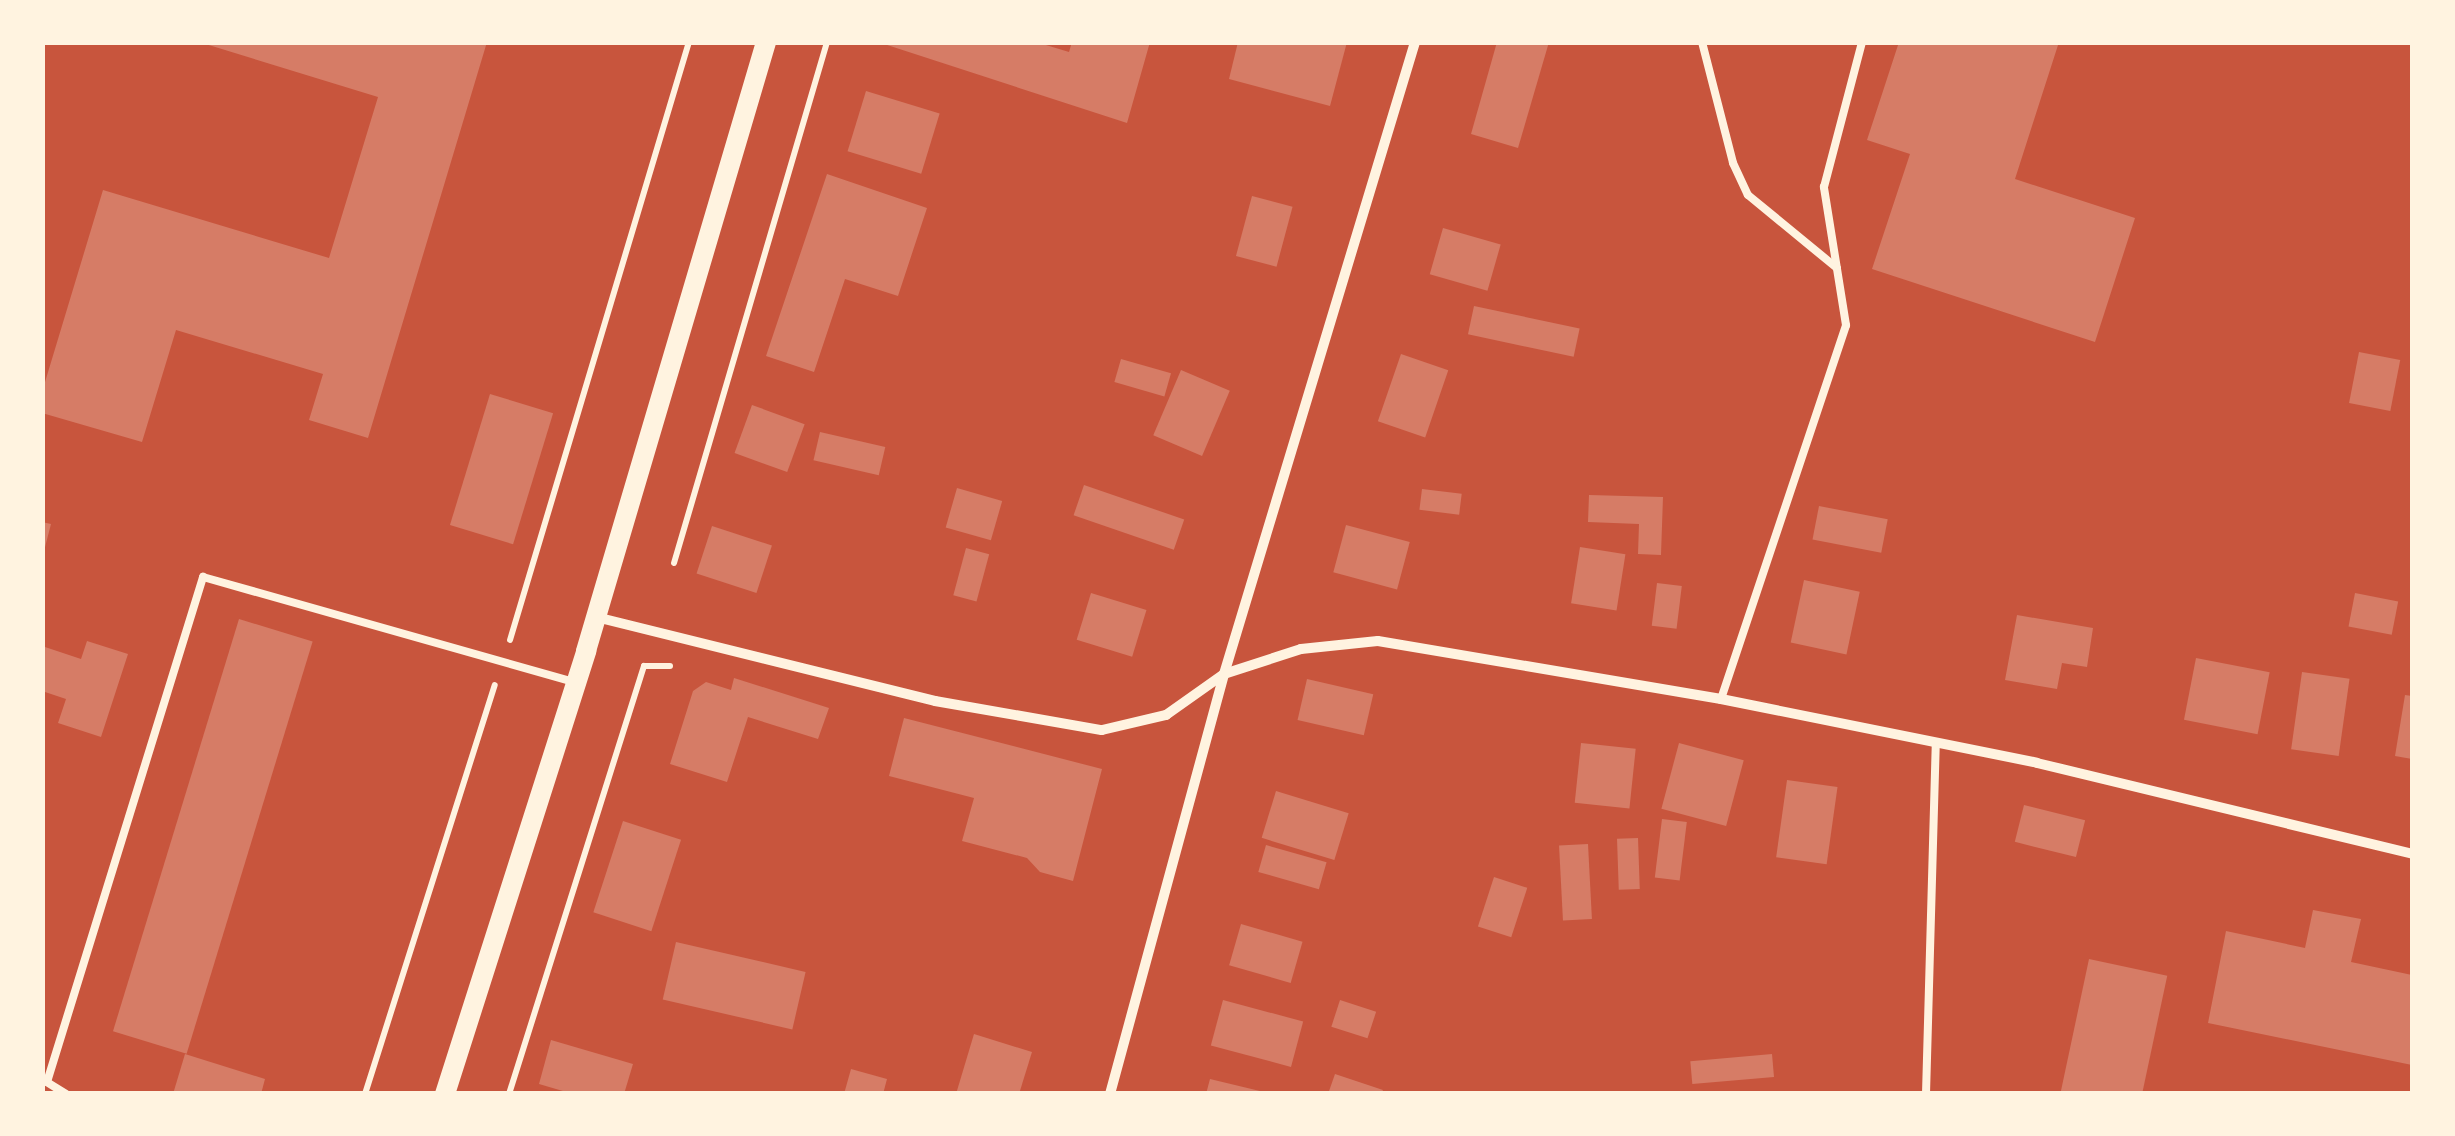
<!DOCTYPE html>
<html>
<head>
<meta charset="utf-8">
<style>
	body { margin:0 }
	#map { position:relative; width:2455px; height:1136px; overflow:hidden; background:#c8553d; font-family:"Work Sans",sans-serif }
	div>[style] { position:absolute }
	.building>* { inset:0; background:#d67c66; transform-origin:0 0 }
	.path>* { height:6px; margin:-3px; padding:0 3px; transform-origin:3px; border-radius:3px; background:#fff3e0 }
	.service>* { height:8px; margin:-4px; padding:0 4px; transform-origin:4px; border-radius:4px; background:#fff3e0 }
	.minor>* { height:10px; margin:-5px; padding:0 5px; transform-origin:5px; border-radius:5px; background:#fff3e0 }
	.secondary>* { height:20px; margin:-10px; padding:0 10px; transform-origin:10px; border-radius:10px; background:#fff3e0 }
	span { translate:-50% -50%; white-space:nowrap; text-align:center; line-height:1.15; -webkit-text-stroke:8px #fff3e0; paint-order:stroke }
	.frame { position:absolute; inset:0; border:45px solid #fff3e0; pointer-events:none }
</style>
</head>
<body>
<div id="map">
	<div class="building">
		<div style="clip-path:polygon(199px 42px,487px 42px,368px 438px,309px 420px,323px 374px,176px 330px,142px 442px,42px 413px,42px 392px,103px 190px,329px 258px,378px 97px)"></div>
		<div style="clip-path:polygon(1036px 42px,1069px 52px,1072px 42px,1150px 42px,1127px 123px,881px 43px)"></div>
		<div style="clip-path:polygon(1238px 42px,1347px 42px,1330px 106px,1229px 79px)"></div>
		<div style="clip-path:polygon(1497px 42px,1549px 42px,1518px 148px,1471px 134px)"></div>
		<div style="clip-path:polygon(1899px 42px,2059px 42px,2015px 179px,2135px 218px,2095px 342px,1872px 269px,1910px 154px,1867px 140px)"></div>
		<div style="left:866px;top:91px;width:77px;height:63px;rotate:17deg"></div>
		<div style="clip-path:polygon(827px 174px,927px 208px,898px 296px,845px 279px,814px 372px,766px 356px)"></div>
		<div style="left:1252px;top:196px;width:42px;height:62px;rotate:15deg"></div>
		<div style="left:1443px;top:228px;width:60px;height:48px;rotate:16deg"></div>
		<div style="left:1474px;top:306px;width:108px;height:29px;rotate:12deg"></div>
		<div style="left:2359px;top:352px;width:42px;height:52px;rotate:11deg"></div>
		<div style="left:1401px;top:354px;width:50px;height:71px;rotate:19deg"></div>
		<div style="left:1121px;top:359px;width:52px;height:24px;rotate:16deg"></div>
		<div style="left:1181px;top:370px;width:53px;height:71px;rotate:23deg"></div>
		<div style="left:490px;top:394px;width:66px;height:137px;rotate:17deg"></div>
		<div style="left:752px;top:405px;width:56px;height:51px;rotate:20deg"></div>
		<div style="left:820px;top:432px;width:67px;height:29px;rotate:13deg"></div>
		<div style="left:1084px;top:485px;width:106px;height:32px;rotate:19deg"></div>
		<div style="left:957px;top:488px;width:47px;height:41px;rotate:16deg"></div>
		<div style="left:1422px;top:489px;width:40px;height:21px;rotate:7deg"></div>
		<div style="clip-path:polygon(1589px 495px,1663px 497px,1661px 555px,1638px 554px,1639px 524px,1588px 522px)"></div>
		<div style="left:1819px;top:506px;width:70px;height:34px;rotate:11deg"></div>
		<div style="clip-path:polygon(42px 522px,51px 524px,44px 551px,42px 551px)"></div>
		<div style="left:1346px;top:525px;width:66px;height:49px;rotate:15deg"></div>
		<div style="left:712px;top:526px;width:63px;height:50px;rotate:18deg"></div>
		<div style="left:1580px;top:547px;width:46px;height:57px;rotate:9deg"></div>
		<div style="left:966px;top:548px;width:24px;height:49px;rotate:15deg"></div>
		<div style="left:1804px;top:580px;width:57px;height:64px;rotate:12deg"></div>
		<div style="left:1657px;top:583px;width:25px;height:43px;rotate:7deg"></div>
		<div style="left:1091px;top:593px;width:58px;height:49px;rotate:17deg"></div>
		<div style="left:2355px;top:593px;width:44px;height:34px;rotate:11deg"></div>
		<div style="clip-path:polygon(2017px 615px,2093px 628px,2087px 667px,2062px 663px,2057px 689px,2005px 680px)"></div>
		<div style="left:239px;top:619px;width:77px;height:431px;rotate:17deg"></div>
		<div style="clip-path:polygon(87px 641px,128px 654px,101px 737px,58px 723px,66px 699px,42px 691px,42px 646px,81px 659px)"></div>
		<div style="left:2196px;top:658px;width:75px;height:63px;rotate:11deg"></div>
		<div style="left:2302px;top:672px;width:48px;height:78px;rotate:8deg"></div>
		<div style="clip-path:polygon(734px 678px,829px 708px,818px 739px,748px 717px,727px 782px,670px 764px,693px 691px,706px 682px,731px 690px)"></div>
		<div style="left:1307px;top:679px;width:68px;height:42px;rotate:13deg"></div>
		<div style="clip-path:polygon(2405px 695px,2412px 696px,2412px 759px,2395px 756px)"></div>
		<div style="clip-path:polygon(904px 718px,1102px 769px,1073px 881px,1040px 872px,1027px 858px,962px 841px,974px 798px,889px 776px)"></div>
		<div style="left:1581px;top:743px;width:55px;height:60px;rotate:6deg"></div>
		<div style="left:1679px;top:743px;width:67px;height:68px;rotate:15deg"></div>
		<div style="left:1787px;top:780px;width:51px;height:78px;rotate:8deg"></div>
		<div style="left:1276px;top:791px;width:76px;height:49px;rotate:17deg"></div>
		<div style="left:2024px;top:805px;width:63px;height:38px;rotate:14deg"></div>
		<div style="left:1662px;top:819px;width:25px;height:59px;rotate:7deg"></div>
		<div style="left:623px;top:821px;width:61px;height:96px;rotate:18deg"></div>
		<div style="left:1638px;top:838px;width:51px;height:21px;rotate:88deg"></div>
		<div style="left:1588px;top:844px;width:75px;height:29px;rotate:87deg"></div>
		<div style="left:1266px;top:845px;width:63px;height:28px;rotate:16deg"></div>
		<div style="left:1494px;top:877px;width:35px;height:52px;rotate:18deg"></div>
		<div style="clip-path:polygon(2313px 910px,2361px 919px,2351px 962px,2412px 975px,2412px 1065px,2208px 1023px,2226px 931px,2305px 948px)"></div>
		<div style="left:1241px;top:924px;width:64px;height:43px;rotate:16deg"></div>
		<div style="left:676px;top:942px;width:133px;height:59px;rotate:13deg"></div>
		<div style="left:2089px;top:959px;width:80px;height:138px;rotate:12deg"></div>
		<div style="left:1223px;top:1000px;width:83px;height:47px;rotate:15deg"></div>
		<div style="left:1340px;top:1000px;width:38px;height:28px;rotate:18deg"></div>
		<div style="clip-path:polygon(974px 1034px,1032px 1052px,1019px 1094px,956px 1094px)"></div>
		<div style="clip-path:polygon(551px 1040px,633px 1064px,624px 1094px,573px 1094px,539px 1084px)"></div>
		<div style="clip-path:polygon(185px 1054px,265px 1079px,261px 1094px,173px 1094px)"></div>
		<div style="left:1772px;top:1054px;width:23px;height:82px;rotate:85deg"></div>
		<div style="clip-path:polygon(851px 1069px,887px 1079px,883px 1094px,844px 1094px)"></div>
		<div style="clip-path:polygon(1335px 1074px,1383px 1090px,1381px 1094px,1328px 1094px)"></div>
		<div style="clip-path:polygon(1210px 1079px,1264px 1092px,1264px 1094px,1206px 1094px)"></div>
	</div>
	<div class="path">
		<div style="left:674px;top:563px;width:543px;rotate:-73.63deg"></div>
		<div style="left:510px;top:640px;width:624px;rotate:-73.34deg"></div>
		<div style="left:365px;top:1094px;width:429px;rotate:-72.4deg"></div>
		<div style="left:509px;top:1094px;width:449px;rotate:-72.5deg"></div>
		<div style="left:644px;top:666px;width:26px"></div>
	</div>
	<div class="service">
		<div style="left:1702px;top:42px;width:125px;rotate:75.6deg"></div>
		<div style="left:1733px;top:163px;width:35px;rotate:65deg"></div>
		<div style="left:1748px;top:195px;width:115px;rotate:39.4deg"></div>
		<div style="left:1721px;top:699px;width:394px;rotate:-71.5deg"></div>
		<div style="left:1846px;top:325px;width:140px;rotate:-99.1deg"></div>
		<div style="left:1824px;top:187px;width:150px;rotate:-75.3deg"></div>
		<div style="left:66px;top:1094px;width:22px;rotate:-148deg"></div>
		<div style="left:47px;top:1082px;width:529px;rotate:-72.83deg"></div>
		<div style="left:203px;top:577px;width:385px;rotate:15.8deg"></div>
		<div style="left:1926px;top:1094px;width:352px;rotate:-88.4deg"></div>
	</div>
	<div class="minor">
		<div style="left:596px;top:617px;width:349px;rotate:13.9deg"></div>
		<div style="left:935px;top:701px;width:169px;rotate:9.9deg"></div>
		<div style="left:1102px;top:730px;width:66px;rotate:-13.2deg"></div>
		<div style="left:1166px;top:715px;width:71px;rotate:-35.3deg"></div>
		<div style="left:1224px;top:674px;width:81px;rotate:-18deg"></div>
		<div style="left:1301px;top:649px;width:77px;rotate:-5.9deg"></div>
		<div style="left:1378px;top:641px;width:348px;rotate:9.6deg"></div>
		<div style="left:1721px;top:699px;width:322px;rotate:11.4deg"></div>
		<div style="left:2037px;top:763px;width:386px;rotate:13.6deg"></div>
		<div style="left:1110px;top:1094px;width:435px;rotate:-74.8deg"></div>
		<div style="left:1224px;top:674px;width:660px;rotate:-73.18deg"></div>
	</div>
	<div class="secondary">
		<div style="left:445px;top:1094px;width:465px;rotate:-72.3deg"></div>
		<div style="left:586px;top:651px;width:635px;rotate:-73.53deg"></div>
	</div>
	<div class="frame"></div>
</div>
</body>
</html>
